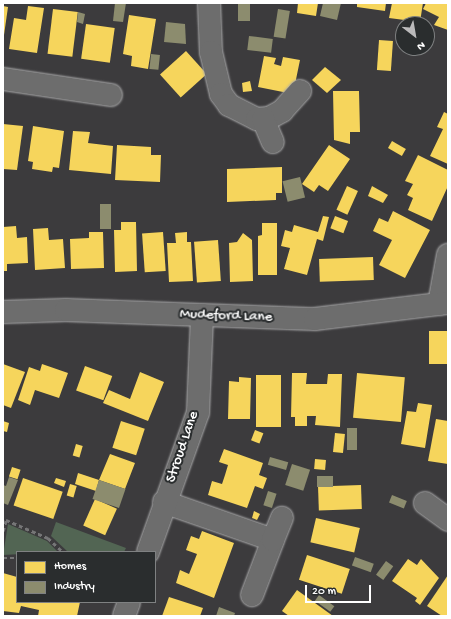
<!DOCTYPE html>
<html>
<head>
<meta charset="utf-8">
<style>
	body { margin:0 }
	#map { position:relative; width:451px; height:619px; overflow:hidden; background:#3c3b3d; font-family:"Gochi Hand",sans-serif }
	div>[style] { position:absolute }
	.green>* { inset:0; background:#526553 }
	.homes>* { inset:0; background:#f6d55c; transform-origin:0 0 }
	.industry>* { inset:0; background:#8c8c6e; transform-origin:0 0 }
	.path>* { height:2.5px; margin-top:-1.25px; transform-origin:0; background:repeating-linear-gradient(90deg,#767677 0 4px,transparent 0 7px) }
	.roads { filter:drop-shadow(0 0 1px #a7a7a8) drop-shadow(0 0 1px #a7a7a8) }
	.minor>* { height:22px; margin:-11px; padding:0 11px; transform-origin:11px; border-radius:11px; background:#6d6d6d }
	span { translate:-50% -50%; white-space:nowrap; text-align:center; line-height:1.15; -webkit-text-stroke:4px #2a2d2e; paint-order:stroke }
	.street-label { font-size:15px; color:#fff }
	.frame { position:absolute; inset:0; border:4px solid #fff; pointer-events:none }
	.legend { position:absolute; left:16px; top:551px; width:140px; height:52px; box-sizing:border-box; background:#2a2d2e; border:1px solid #7f8182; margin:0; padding:5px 7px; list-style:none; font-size:12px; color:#fff }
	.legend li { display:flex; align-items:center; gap:8px; height:20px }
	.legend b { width:20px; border:1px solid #7f8182 }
	.north { position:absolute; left:395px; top:16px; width:40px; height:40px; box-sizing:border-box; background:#2a2d2e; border:1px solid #7f8182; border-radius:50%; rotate:149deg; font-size:11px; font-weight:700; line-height:16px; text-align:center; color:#fff }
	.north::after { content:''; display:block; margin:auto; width:14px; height:18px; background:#bbbabb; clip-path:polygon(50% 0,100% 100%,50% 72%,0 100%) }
	.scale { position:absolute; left:305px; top:585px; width:66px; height:18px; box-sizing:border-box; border:2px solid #fff; border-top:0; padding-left:5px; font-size:12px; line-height:14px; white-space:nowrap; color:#fff; -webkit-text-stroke:3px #2a2d2e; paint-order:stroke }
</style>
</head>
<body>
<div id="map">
	<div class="green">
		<div style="clip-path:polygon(56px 522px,126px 548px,124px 552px,68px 552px,51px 536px)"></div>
		<div style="clip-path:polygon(8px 524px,47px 541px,58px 552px,3px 555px)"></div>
	</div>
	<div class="homes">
		<div style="clip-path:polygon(298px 3px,318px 3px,316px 16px,297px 13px)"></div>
		<div style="clip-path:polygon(357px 3px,386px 3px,385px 11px,357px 7px)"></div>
		<div style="clip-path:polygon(392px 3px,423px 3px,420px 22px,389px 18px)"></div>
		<div style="clip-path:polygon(426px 3px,448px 3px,448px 30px,434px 25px,439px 17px,423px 9px)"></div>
		<div style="clip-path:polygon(3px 6px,8px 7px,4px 35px,3px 35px)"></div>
		<div style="clip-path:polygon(28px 6px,44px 8px,37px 53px,9px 49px,14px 18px,26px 20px)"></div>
		<div style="left:53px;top:9px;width:25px;height:45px;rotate:7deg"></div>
		<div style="clip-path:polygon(129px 15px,156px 19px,148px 69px,131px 66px,132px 56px,123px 54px)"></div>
		<div style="left:86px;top:24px;width:29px;height:35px;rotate:8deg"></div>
		<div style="left:379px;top:40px;width:14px;height:30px;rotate:4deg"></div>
		<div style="left:186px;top:51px;width:31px;height:35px;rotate:48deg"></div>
		<div style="clip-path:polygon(264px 56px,276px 58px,274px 64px,281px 66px,283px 57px,300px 60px,293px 94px,258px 87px)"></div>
		<div style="clip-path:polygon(325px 67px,341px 80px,327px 93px,312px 80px)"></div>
		<div style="clip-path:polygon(250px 81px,252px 91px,243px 92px,242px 83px)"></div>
		<div style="clip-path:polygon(333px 91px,359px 91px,360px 132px,350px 132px,350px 144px,334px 140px)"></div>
		<div style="clip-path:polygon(444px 112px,448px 114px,448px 164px,430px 156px,443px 129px,437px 127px)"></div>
		<div style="clip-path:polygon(3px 124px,23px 126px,17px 170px,3px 169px)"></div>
		<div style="clip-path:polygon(33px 126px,64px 131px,59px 168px,53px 167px,52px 172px,32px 169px,33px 162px,28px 161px)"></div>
		<div style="clip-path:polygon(73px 131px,90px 132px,88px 143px,113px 146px,111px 174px,69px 170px)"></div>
		<div style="left:392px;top:141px;width:16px;height:8px;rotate:30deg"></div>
		<div style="clip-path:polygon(117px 145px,151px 147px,151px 155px,161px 155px,160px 182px,115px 180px)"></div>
		<div style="clip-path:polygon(329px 145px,350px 159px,328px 191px,319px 185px,314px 192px,302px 184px)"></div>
		<div style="clip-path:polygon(418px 155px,448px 170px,448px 186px,432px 221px,408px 210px,413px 198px,407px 195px,413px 184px,405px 181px)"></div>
		<div style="clip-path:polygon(282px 167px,282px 193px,276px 193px,276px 200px,227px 202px,227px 169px)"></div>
		<div style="left:347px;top:186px;width:12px;height:26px;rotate:24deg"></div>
		<div style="clip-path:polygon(372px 186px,388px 195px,383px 203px,368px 196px)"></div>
		<div style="clip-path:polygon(393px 211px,430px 230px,405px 278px,379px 265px,392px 240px,373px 231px,379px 218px,388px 222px)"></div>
		<div style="clip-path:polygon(323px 216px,329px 217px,323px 241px,317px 239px,307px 275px,284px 269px,290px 248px,281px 246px,285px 230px,292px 232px,294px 225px,318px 232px)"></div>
		<div style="left:335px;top:216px;width:14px;height:13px;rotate:21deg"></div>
		<div style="clip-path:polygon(121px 222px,136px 222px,137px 271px,115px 272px,114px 230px,121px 230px)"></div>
		<div style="clip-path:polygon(262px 223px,277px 223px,277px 275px,258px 275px,258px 236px,262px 235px)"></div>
		<div style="clip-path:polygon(16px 226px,17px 238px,27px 237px,28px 263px,7px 264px,7px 271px,3px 271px,3px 227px)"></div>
		<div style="clip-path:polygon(48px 228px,49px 240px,63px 239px,65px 268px,35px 270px,33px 229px)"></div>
		<div style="clip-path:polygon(89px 232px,103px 232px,104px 268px,71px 269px,70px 239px,89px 238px)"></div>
		<div style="left:163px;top:232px;width:39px;height:21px;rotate:86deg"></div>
		<div style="clip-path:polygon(187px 232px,187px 242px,191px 242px,193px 281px,169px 282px,167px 243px,176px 243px,175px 233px)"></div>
		<div style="clip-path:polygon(243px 233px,252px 240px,253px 281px,230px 282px,229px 243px,237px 242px)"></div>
		<div style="left:218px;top:240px;width:41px;height:24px;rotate:86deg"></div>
		<div style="left:373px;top:257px;width:23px;height:54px;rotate:88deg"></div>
		<div style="left:429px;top:331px;width:19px;height:33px"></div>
		<div style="clip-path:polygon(3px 364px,25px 372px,11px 408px,3px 405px)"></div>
		<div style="clip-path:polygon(42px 364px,68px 373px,59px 398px,35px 390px,30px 405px,18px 400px,29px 367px,40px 371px)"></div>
		<div style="left:85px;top:366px;width:29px;height:26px;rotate:20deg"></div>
		<div style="clip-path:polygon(140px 372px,164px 382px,148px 421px,103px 403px,109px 390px,130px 399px)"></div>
		<div style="clip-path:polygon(292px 373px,307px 373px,306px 384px,327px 384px,328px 374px,342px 374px,340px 427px,315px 425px,316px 416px,307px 416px,307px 426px,295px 426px,295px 417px,291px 417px)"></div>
		<div style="left:357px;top:373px;width:48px;height:45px;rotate:5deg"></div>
		<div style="left:256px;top:375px;width:25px;height:52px"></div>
		<div style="clip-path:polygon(239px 377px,251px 378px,250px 419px,228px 419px,229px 381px,239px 382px)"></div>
		<div style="clip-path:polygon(418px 403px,432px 405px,425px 448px,401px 444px,407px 411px,416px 412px)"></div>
		<div style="clip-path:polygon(436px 419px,448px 421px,448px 464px,428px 461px)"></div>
		<div style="clip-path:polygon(3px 421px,9px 423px,7px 432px,3px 431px)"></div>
		<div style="left:121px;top:421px;width:25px;height:28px;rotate:18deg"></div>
		<div style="left:255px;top:430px;width:9px;height:11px;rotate:21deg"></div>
		<div style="left:335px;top:433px;width:10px;height:19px;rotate:6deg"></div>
		<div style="left:76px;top:444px;width:7px;height:12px;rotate:16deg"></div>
		<div style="clip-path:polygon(224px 449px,263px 463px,259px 475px,267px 478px,263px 489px,255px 486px,247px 508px,208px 495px,212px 481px,222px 484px,225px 475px,228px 465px,219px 462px)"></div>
		<div style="clip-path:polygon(110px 454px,135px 463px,125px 489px,99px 480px,96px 491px,75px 484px,78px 473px,99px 480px)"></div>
		<div style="left:315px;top:459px;width:11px;height:10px;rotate:5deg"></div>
		<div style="left:12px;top:467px;width:9px;height:10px;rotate:18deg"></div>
		<div style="left:23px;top:478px;width:42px;height:29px;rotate:19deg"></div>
		<div style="clip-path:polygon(56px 478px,66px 481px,64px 487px,54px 483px)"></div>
		<div style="left:70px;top:484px;width:7px;height:12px;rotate:16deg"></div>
		<div style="left:361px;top:485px;width:24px;height:43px;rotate:88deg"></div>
		<div style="left:95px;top:499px;width:24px;height:29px;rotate:24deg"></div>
		<div style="clip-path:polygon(254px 511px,260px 514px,257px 520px,252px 518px)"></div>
		<div style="left:316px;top:518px;width:45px;height:25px;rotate:13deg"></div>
		<div style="clip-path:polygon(202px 531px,234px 543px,214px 598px,176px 583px,180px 570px,189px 574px,197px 554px,186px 550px,191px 536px,199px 539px)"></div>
		<div style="left:307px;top:555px;width:45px;height:26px;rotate:18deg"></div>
		<div style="clip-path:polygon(408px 559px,417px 565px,421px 559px,439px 578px,420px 605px,415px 601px,417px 598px,392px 581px)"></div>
		<div style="clip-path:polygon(3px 573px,17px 577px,17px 602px,80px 602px,77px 616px,38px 616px,39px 610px,21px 606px,19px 613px,3px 611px)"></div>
		<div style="clip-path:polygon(448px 575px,448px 616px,442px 616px,427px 606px)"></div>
		<div style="clip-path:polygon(297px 590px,333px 616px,289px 616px,282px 611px)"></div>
		<div style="clip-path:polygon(169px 597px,203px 608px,200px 616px,162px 616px)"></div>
	</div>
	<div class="industry">
		<div style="clip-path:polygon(115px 3px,126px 3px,123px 22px,113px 21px)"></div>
		<div style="left:238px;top:3px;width:12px;height:18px"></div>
		<div style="clip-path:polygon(323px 3px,341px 3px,337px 20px,320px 16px)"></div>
		<div style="left:278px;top:9px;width:12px;height:28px;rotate:9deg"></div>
		<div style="clip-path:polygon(78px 12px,85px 14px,83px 24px,77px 22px)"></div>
		<div style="clip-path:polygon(166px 22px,185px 24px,186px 44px,164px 42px)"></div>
		<div style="left:249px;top:36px;width:24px;height:14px;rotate:7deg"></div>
		<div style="left:151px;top:54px;width:9px;height:15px;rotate:6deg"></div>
		<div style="left:300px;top:177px;width:21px;height:18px;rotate:76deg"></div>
		<div style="left:100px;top:204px;width:11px;height:25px"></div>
		<div style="left:347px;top:428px;width:10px;height:22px"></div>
		<div style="left:270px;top:457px;width:19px;height:8px;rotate:16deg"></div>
		<div style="left:292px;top:464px;width:19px;height:22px;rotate:18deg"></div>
		<div style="left:317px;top:476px;width:16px;height:11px"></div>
		<div style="clip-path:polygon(9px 477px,18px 480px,8px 505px,3px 503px,3px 485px,6px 486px)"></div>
		<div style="left:99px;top:480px;width:28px;height:20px;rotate:19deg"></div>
		<div style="left:268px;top:491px;width:9px;height:15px;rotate:18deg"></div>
		<div style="left:392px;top:495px;width:16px;height:8px;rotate:22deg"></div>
		<div style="left:355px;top:557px;width:20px;height:9px;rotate:20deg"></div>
		<div style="left:386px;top:561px;width:9px;height:17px;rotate:36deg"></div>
		<div style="left:319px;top:595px;width:19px;height:7px;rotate:36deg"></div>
		<div style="clip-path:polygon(219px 607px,235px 613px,234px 616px,216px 616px)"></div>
	</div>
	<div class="path">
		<div style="left:3px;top:531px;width:11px;rotate:-75deg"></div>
		<div style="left:6px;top:520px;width:46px;rotate:23.2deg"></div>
		<div style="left:48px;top:538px;width:21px;rotate:43deg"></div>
		<div style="left:3px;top:558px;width:14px"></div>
	</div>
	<div class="roads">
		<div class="minor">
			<div style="left:209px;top:3px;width:49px;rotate:87.7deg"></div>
			<div style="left:211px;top:52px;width:43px;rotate:76.6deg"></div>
			<div style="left:221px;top:94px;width:14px;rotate:54deg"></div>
			<div style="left:229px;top:105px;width:31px;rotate:27deg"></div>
			<div style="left:257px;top:119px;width:12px;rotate:-5deg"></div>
			<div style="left:269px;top:118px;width:15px;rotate:-28deg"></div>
			<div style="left:282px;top:111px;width:27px;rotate:-48deg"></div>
			<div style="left:3px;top:79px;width:109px;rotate:8.4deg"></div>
			<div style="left:263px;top:119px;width:25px;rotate:67deg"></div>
			<div style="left:439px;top:304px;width:50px;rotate:-79.6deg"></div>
			<div style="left:3px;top:312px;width:63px;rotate:-1.8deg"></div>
			<div style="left:66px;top:310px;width:249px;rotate:2.1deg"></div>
			<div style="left:315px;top:319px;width:134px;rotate:-6.9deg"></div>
			<div style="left:164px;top:502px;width:115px;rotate:19.2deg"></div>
			<div style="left:273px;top:540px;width:59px;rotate:110.9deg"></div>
			<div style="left:425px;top:503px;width:29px;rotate:36deg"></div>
			<div style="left:273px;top:540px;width:24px;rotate:-68deg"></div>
			<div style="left:148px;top:552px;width:149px;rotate:-70.3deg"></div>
			<div style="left:198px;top:412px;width:97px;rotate:-87.6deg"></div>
			<div style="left:124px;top:616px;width:15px;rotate:-70deg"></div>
		</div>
	</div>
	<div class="street-label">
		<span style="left:226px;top:316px;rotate:2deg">Mudeford Lane</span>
		<span style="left:183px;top:447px;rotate:-71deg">Stroud Lane</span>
	</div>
	<div class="frame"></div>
	<ul class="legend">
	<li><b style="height:11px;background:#f6d55c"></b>Homes</li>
	<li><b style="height:11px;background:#8c8c6e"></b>Industry</li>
	</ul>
	<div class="north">N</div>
	<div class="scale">20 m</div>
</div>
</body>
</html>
